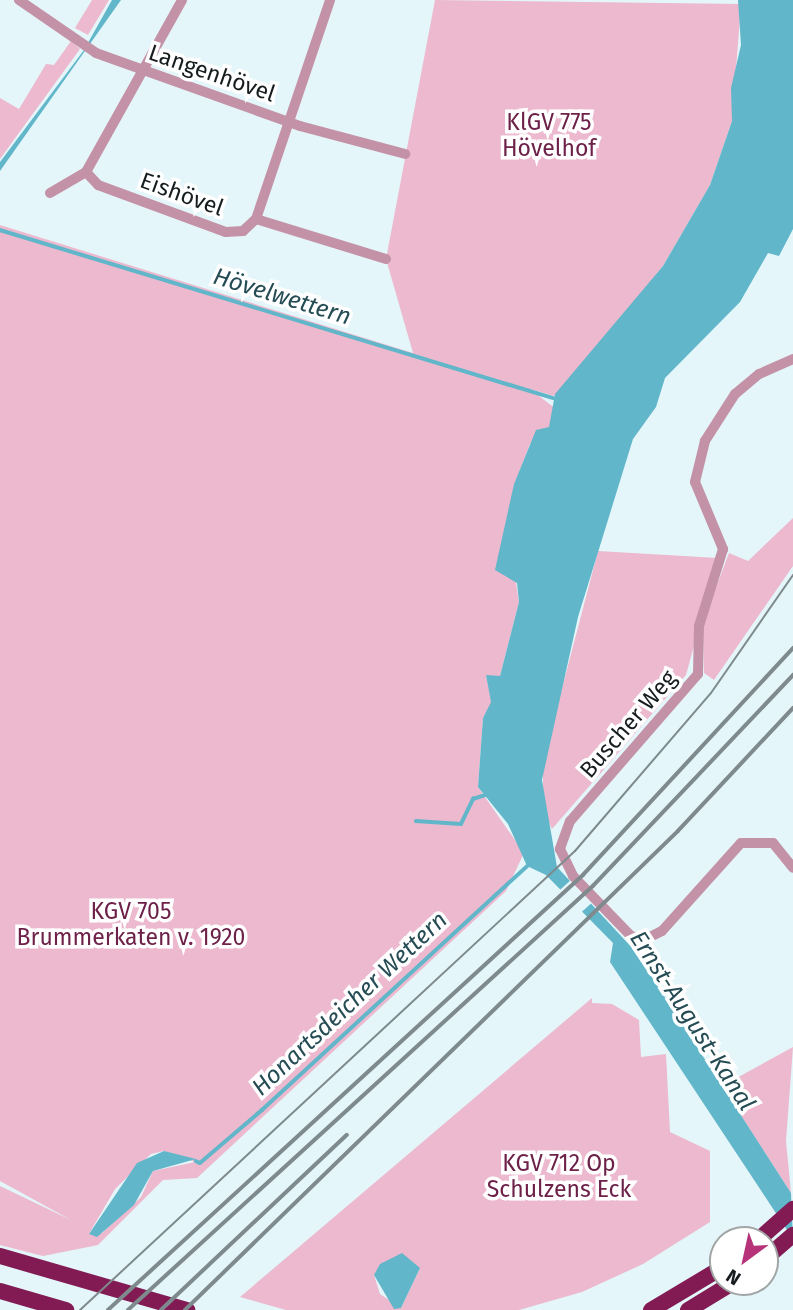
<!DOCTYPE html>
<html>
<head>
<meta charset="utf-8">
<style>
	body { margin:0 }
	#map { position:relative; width:793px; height:1310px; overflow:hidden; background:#e4f6fa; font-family:"Fira Sans",sans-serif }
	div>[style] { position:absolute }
	.green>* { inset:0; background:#ecb9ce }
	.water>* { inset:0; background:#61b6c9 }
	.pier>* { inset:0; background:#e4f6fa; transform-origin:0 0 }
	.stream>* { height:3.5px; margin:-1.75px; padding:0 1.75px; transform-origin:1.75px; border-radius:1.75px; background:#61b6c9 }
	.minor>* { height:10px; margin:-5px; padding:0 5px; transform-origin:5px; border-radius:5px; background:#c492a7 }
	.highway>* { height:16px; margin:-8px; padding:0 8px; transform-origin:8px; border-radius:8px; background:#821b54 }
	.tram>* { height:2px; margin:-1px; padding:0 1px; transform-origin:1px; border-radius:1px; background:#7e8a8d }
	.rail>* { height:3.5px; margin:-1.75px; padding:0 1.75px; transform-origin:1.75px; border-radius:1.75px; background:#7e8a8d }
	span { translate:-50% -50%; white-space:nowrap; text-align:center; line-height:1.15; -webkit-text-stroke:7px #fff; paint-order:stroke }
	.street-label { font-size:23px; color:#171d1f }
	.park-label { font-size:23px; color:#6d2048 }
	.water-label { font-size:24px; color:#254c54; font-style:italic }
	.north { position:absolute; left:709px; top:1226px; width:70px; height:70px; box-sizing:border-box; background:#fff; border:2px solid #a2a5a5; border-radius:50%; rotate:213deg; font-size:19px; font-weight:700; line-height:28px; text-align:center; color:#171d1f }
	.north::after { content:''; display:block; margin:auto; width:24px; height:32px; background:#b63379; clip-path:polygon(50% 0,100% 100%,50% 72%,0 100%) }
</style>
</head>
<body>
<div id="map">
	<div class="green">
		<div style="clip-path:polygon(92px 0,109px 0,88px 35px,75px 28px)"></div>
		<div style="clip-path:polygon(evenodd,435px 0,741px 4px,732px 121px,710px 185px,663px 266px,561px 391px,554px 396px,530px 389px,556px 409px,549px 428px,530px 444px,514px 485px,507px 526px,519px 602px,500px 676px,486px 676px,492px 702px,483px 718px,478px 787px,524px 853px,506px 891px,197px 1178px,163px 1180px,98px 1245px,43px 1256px,0 1245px,0 1186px,71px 1220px,0 1181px,0 225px,413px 353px,386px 259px,435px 0,164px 1151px,195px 1162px,153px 1171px,141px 1197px,102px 1233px,89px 1234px,115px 1189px,151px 1154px,164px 1151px)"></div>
		<div style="clip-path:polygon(71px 41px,80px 49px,0 159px,0 98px,19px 109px,46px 64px,54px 65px)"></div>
		<div style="clip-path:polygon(793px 518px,793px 566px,714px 680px,704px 673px,703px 622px,729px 553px,748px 561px)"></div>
		<div style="clip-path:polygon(598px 551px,718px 558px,686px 675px,552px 829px,543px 810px,543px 761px)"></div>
		<div style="clip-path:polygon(evenodd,592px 998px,592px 1003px,612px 1004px,639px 1020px,641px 1057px,666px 1054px,670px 1132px,710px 1151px,710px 1222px,643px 1264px,582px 1292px,519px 1310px,286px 1310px,240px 1297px,592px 998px,420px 1268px,401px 1308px,380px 1294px,374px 1275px,420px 1268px)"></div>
		<div style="clip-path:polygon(793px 1047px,786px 1141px,791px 1193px,722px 1086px)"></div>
	</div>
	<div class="water">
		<div style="clip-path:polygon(112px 0,121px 0,0 171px,0 162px,84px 50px)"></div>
		<div style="clip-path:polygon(738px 0,793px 0,793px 229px,779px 256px,768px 253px,740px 302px,665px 378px,656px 407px,633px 439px,578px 617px,542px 780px,557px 867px,635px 951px,791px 1193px,793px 1239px,610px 962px,613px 943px,546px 875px,527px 866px,508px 824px,478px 787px,483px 718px,491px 702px,486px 675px,500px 676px,519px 602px,517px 583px,495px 570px,514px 484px,536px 430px,549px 427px,555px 394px,663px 266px,710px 185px,732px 121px,731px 88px,741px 45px)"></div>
		<div style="clip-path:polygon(164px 1151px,196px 1159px,153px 1171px,134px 1205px,97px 1237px,89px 1234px,137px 1163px)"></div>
		<div style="clip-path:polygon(402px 1253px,420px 1268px,401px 1308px,394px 1309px,374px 1275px,380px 1264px)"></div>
	</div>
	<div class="pier">
		<div style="left:572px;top:879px;width:31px;height:19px;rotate:48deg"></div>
	</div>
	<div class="stream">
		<div style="left:0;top:230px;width:578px;rotate:16.9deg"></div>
		<div style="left:416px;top:821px;width:45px;rotate:3.8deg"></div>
		<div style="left:461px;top:824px;width:28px;rotate:-64deg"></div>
		<div style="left:473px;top:799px;width:13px;rotate:-18deg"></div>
		<div style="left:196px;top:1161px;width:4px;rotate:27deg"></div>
		<div style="left:200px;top:1163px;width:82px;rotate:-40.5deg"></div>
		<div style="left:262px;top:1110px;width:360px;rotate:-42.6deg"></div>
	</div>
	<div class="minor">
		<div style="left:19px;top:0;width:93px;rotate:34.5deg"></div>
		<div style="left:96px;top:53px;width:217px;rotate:19.7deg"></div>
		<div style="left:300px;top:126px;width:109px;rotate:14.9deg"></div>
		<div style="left:86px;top:172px;width:18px;rotate:47deg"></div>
		<div style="left:98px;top:185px;width:136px;rotate:20.2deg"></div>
		<div style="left:226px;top:232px;width:17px;rotate:-3deg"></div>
		<div style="left:243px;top:231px;width:18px;rotate:-43deg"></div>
		<div style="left:256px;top:219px;width:136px;rotate:17.1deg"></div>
		<div style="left:86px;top:172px;width:197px;rotate:-60.8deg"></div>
		<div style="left:50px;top:193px;width:42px;rotate:-30.3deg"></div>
		<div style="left:256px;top:219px;width:231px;rotate:-71.3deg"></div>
		<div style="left:793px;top:359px;width:37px;rotate:156deg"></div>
		<div style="left:759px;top:374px;width:31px;rotate:140deg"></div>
		<div style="left:735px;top:394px;width:56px;rotate:122.6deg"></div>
		<div style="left:705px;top:441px;width:42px;rotate:103.7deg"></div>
		<div style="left:695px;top:482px;width:73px;rotate:67.3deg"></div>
		<div style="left:723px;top:549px;width:81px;rotate:107.3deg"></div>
		<div style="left:699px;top:626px;width:48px;rotate:91.2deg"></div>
		<div style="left:698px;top:674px;width:195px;rotate:131deg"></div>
		<div style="left:570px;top:821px;width:30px;rotate:110deg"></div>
		<div style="left:560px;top:849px;width:30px;rotate:64deg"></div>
		<div style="left:573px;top:876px;width:83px;rotate:46deg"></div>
		<div style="left:631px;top:936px;width:14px;rotate:17deg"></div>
		<div style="left:644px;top:940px;width:20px;rotate:-27deg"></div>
		<div style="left:662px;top:931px;width:118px;rotate:-48.1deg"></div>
		<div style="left:741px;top:843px;width:32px"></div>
		<div style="left:773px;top:843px;width:32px;rotate:51deg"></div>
	</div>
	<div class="highway">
		<div style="left:758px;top:1240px;width:47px;rotate:-41.5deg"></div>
		<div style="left:0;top:1256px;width:195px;rotate:16.1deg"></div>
		<div style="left:765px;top:1259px;width:37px;rotate:-41deg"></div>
		<div style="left:0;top:1291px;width:69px;rotate:16.1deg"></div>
		<div style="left:651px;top:1310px;width:84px;rotate:-30.8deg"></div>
		<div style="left:688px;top:1310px;width:54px;rotate:-31.3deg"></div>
	</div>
	<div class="tram">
		<div style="left:80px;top:1310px;width:675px;rotate:-42.84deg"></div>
		<div style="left:575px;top:851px;width:208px;rotate:-49.3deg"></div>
		<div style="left:711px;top:693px;width:144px;rotate:-55.2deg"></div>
	</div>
	<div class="rail">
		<div style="left:108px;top:1310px;width:644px;rotate:-42.48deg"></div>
		<div style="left:583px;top:875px;width:309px;rotate:-47.2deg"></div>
		<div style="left:128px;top:1310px;width:629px;rotate:-42.36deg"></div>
		<div style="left:593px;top:886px;width:291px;rotate:-46.5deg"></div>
		<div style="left:161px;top:1310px;width:255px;rotate:-43.3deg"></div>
		<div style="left:185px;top:1310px;width:687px;rotate:-44.17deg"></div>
		<div style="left:678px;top:831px;width:168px;rotate:-46.9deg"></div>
	</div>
	<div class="street-label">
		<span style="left:212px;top:73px;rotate:19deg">Langenhövel</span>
		<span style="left:182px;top:194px;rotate:20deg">Eishövel</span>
		<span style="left:628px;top:724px;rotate:-49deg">Buscher Weg</span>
	</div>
	<div class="park-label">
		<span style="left:549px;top:135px">KlGV 775<br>Hövelhof</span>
		<span style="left:131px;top:924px">KGV 705<br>Brummerkaten v. 1920</span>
		<span style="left:559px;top:1176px">KGV 712 Op<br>Schulzens Eck</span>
	</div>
	<div class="water-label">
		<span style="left:282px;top:297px;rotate:17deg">Hövelwettern</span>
		<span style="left:350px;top:1004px;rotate:-43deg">Honartsdeicher Wettern</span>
		<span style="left:692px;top:1021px;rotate:57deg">Ernst-August-Kanal</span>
	</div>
	<div class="north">N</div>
</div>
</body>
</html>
